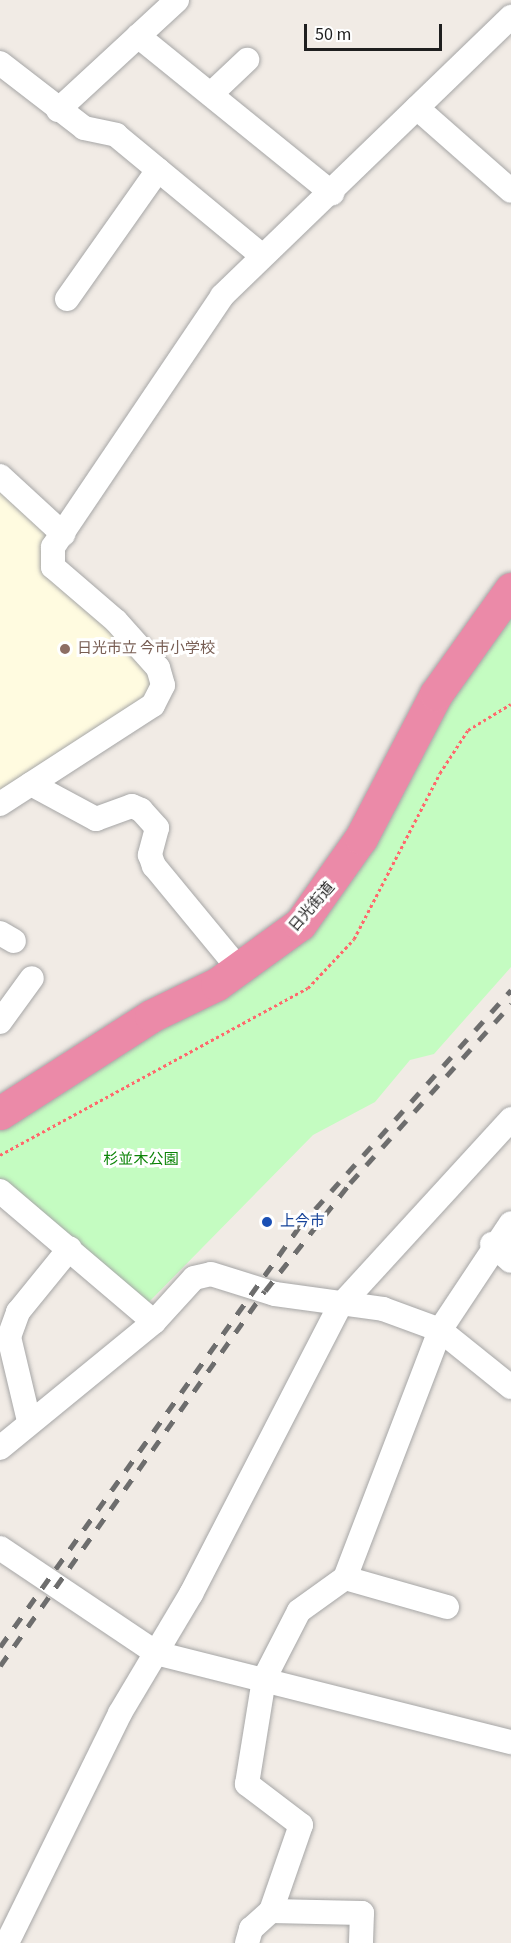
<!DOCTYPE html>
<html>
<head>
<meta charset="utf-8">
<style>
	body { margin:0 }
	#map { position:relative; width:511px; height:1943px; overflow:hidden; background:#f1ebe5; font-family:"Source Sans 3","Noto Sans JP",sans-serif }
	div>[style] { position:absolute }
	.education>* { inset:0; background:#fffbe0 }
	.park>* { inset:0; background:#c4fcc1 }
	.path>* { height:3px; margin-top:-1.5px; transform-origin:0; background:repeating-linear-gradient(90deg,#ff686c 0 3px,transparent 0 6px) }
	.roads { filter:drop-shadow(0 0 2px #a6a6a6) drop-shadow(0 0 2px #a6a6a6) }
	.minor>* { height:24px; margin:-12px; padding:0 12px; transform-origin:12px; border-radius:12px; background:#fff }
	.highway>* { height:33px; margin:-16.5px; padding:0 16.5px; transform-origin:16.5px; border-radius:16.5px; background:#eb8aa8 }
	.rail>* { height:4.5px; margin-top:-2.25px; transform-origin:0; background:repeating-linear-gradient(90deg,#6d6d6d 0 12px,transparent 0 24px) }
	.dots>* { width:16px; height:16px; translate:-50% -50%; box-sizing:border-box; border:3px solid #fff; border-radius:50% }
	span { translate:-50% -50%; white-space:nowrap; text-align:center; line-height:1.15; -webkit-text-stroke:6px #fff; paint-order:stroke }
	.education-label { font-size:15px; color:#785e54 }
	.left { translate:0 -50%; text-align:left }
	.street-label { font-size:15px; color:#1f1f1f }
	.park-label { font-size:15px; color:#0c8407 }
	.transit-label { font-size:15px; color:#164399 }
	.scale { position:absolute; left:304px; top:24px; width:138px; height:27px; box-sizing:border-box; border:3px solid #1f1f1f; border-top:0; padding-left:8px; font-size:18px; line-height:21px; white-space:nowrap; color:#1f1f1f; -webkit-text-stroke:4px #fff; paint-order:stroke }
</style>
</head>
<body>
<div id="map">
	<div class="education">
		<div style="clip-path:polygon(0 488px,54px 535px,43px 546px,152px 674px,147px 705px,0 798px)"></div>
	</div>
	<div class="park">
		<div style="clip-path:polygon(511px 600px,511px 967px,434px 1054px,410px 1060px,375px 1102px,313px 1135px,148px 1303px,0 1184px,0 1123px,251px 971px)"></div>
	</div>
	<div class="path">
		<div style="left:0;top:1155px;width:350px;rotate:-28.5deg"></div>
		<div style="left:308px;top:988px;width:67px;rotate:-46.8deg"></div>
		<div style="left:354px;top:939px;width:187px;rotate:-62.6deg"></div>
		<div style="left:440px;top:773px;width:51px;rotate:-56.9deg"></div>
		<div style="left:468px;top:730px;width:50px;rotate:-31.2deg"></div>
	</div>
	<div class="roads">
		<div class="minor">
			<div style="left:138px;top:36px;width:250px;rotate:39deg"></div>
			<div style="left:0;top:63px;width:106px;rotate:37.7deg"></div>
			<div style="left:84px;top:128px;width:33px;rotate:12deg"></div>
			<div style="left:116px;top:135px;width:188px;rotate:39.6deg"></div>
			<div style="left:211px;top:94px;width:50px;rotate:-43.4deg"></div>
			<div style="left:417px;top:108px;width:125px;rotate:41.4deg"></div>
			<div style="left:58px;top:110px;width:162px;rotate:-42.7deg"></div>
			<div style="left:67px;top:299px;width:158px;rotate:-54.8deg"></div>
			<div style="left:0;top:476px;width:86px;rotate:42.6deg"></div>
			<div style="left:31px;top:784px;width:74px;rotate:28.3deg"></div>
			<div style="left:96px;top:819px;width:38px;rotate:-20deg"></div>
			<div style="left:132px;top:806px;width:10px;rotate:24deg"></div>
			<div style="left:141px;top:810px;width:24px;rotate:48deg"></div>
			<div style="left:157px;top:828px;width:28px;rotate:105deg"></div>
			<div style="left:150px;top:855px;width:12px;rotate:70deg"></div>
			<div style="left:154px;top:866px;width:134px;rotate:50.5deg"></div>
			<div style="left:0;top:804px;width:182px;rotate:-32.9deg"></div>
			<div style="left:153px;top:705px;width:22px;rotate:-63deg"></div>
			<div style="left:163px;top:685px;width:18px;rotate:-106deg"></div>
			<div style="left:158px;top:668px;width:63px;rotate:-131.8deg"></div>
			<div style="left:116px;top:621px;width:83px;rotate:-139.4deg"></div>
			<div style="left:53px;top:567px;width:20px;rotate:-90deg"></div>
			<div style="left:53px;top:547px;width:303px;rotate:-56deg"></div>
			<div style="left:222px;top:296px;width:402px;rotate:-44deg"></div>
			<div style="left:0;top:933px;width:16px;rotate:30deg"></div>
			<div style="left:0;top:1022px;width:54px;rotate:-54deg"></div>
			<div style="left:0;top:1191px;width:202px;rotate:40.4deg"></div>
			<div style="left:492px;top:1244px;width:25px;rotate:42deg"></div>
			<div style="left:29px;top:1421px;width:86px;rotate:-103.4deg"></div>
			<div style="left:9px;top:1337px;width:27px;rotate:-70deg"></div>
			<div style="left:18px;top:1312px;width:82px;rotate:-50.9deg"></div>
			<div style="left:0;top:1448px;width:199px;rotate:-39.3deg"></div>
			<div style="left:154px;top:1322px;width:59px;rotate:-47.7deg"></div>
			<div style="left:194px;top:1278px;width:17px;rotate:-13deg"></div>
			<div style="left:211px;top:1274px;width:67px;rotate:17.4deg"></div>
			<div style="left:275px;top:1294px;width:109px;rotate:7.9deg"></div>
			<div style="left:383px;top:1309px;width:61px;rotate:20.2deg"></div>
			<div style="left:440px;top:1330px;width:91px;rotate:38.8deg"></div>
			<div style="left:0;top:1548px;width:188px;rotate:33.9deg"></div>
			<div style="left:156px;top:1653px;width:366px;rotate:14.1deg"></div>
			<div style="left:447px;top:1607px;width:106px;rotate:-164.1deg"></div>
			<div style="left:345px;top:1578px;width:266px;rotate:-69deg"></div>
			<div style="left:440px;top:1330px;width:128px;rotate:-56.4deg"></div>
			<div style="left:271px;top:1911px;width:91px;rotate:1.3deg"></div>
			<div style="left:362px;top:1913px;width:30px;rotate:92deg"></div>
			<div style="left:7px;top:1943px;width:256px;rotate:-63.8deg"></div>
			<div style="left:120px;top:1713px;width:139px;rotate:-59.2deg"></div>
			<div style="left:191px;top:1594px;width:323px;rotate:-62.7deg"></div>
			<div style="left:339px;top:1307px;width:255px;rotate:-47.5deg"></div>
			<div style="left:247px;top:1943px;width:15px;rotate:-74deg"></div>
			<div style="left:251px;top:1929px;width:27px;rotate:-42deg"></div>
			<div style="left:271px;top:1911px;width:91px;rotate:-70.8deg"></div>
			<div style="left:301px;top:1825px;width:68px;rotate:-142.8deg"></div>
			<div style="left:247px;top:1784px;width:106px;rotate:-80.8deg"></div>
			<div style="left:264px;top:1679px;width:76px;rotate:-62.8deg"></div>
			<div style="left:299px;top:1611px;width:57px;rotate:-35.7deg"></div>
		</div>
		<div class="highway">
			<div style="left:0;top:1113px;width:179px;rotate:-32.7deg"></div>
			<div style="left:151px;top:1016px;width:73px;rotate:-25.9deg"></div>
			<div style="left:217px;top:984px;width:102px;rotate:-35.9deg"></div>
			<div style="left:300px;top:924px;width:105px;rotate:-54.7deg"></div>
			<div style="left:361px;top:838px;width:162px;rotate:-62.5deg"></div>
			<div style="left:436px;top:694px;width:129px;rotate:-54.5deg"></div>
		</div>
	</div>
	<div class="rail">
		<div style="left:0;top:1647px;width:516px;rotate:-54.55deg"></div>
		<div style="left:299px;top:1227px;width:318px;rotate:-48.2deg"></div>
		<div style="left:0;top:1666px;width:459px;rotate:-54.8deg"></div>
		<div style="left:265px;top:1291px;width:137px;rotate:-51.8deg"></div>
		<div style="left:350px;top:1183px;width:241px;rotate:-48deg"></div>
	</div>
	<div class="dots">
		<div style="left:65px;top:649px;background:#8d6e63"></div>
		<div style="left:267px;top:1222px;background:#1a4fb4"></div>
	</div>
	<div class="education-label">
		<span class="left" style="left:77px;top:649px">日光市立 今市小学校</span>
	</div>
	<div class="street-label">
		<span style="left:312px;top:907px;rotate:-49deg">日光街道</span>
	</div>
	<div class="park-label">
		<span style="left:141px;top:1160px">杉並木公園</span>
	</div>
	<div class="transit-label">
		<span class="left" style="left:280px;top:1222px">上今市</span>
	</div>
	<div class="scale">50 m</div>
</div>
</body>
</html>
